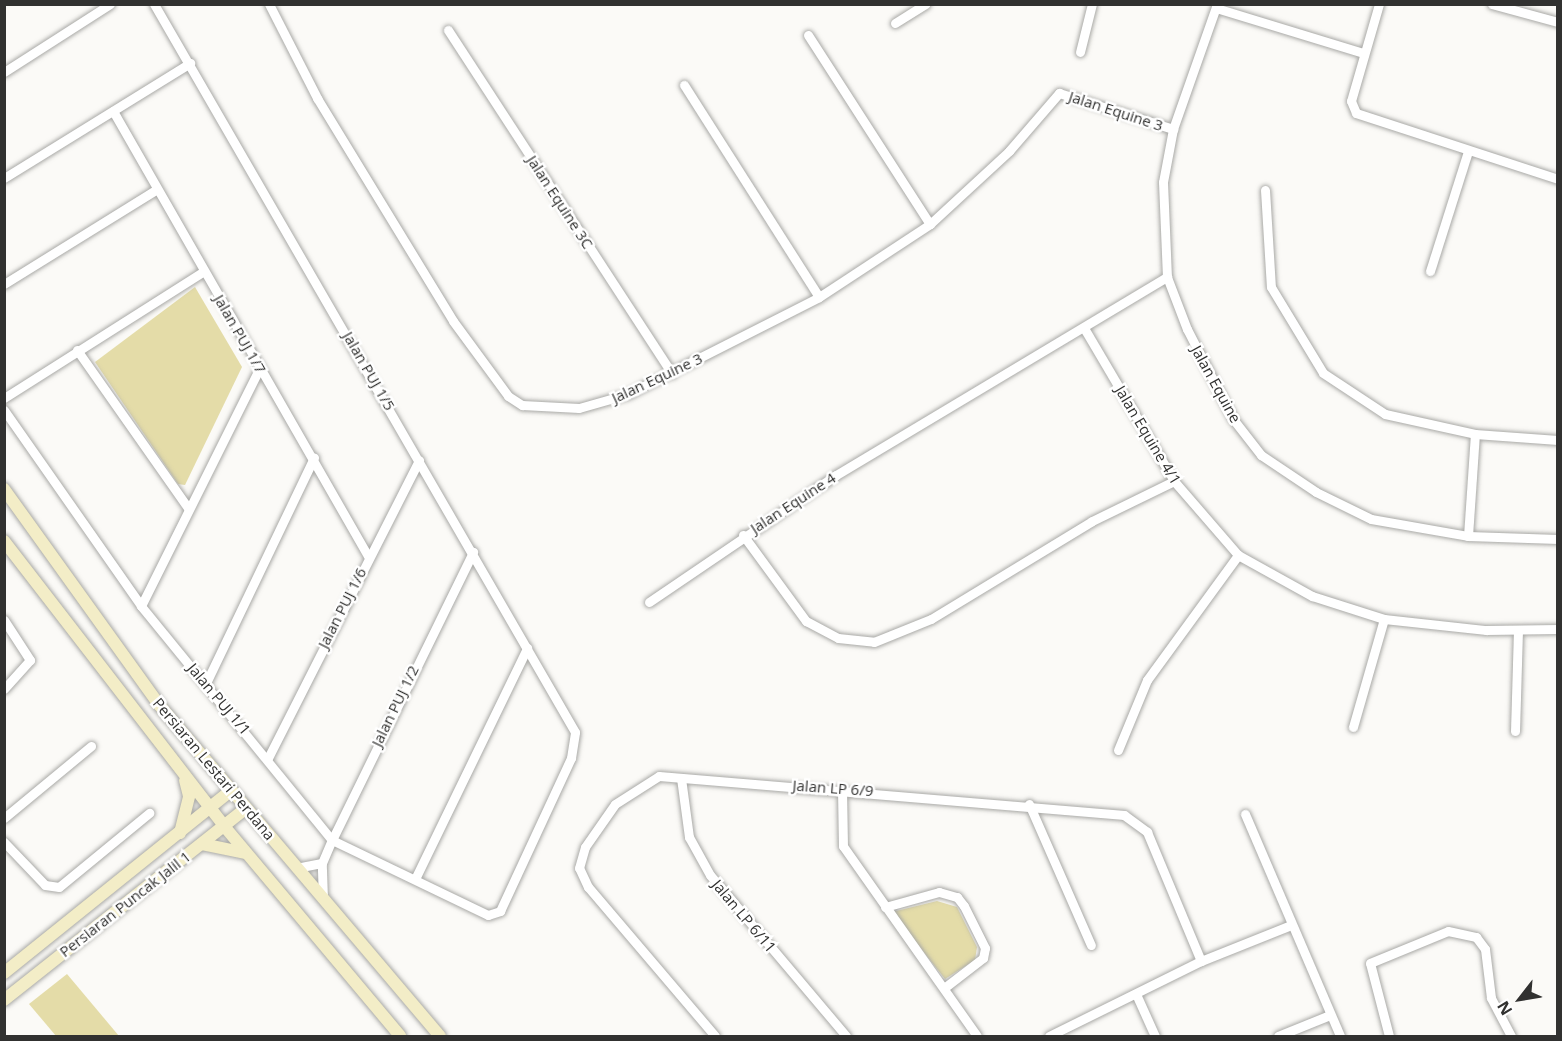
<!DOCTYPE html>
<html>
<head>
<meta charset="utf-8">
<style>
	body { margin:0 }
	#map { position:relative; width:1562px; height:1041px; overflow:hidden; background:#fbfaf7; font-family:"Open Sans",sans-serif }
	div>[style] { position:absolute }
	.green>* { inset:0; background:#e4dca8 }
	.roads { filter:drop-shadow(0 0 2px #a9a9a6) drop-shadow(0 0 2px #a9a9a6) }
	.street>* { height:9px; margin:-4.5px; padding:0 4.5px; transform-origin:4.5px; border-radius:4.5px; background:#fff }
	.secondary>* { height:12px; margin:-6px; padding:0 6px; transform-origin:6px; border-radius:6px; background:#f3edc7 }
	span { translate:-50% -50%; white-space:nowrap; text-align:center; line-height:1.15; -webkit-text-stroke:5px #fff; paint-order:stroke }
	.street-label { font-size:15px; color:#313130 }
	.frame { position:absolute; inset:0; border:6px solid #313130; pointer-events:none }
	.north { position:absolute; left:1490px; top:969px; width:60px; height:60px; -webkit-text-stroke:4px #fff; paint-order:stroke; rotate:239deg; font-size:16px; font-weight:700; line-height:24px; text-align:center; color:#313130 }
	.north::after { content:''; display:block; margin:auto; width:21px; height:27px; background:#313130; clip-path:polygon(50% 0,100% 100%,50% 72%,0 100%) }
</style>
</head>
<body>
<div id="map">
	<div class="green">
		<div style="clip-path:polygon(195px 287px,242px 367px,185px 485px,178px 484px,95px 362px)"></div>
		<div style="clip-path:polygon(937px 901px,957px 907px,977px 947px,975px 960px,945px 979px,892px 912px)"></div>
		<div style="clip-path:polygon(67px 974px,119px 1036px,56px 1036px,29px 1004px)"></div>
	</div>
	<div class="roads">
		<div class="street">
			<div style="left:269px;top:4px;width:106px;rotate:62.9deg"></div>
			<div style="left:317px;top:98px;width:261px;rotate:58.6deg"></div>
			<div style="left:453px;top:321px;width:93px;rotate:53.7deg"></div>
			<div style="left:508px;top:396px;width:17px;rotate:33deg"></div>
			<div style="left:522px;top:405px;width:57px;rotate:3deg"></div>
			<div style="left:579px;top:408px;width:51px;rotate:-15.9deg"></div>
			<div style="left:628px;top:394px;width:214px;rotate:-26.9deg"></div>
			<div style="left:819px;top:297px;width:133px;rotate:-33.3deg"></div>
			<div style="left:930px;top:224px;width:108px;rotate:-42.7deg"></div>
			<div style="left:1009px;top:151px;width:77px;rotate:-49.2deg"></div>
			<div style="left:1059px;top:93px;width:120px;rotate:17.5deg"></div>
			<div style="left:1217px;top:4px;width:133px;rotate:109.4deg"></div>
			<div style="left:1173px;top:129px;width:54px;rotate:100.7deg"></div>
			<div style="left:1163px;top:182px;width:95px;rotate:87.6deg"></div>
			<div style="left:1167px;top:277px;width:56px;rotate:69deg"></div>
			<div style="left:1187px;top:329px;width:101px;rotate:62.9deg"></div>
			<div style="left:1233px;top:419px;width:46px;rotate:52.1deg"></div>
			<div style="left:1261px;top:455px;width:66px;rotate:33.9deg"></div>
			<div style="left:1316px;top:492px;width:61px;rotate:26.1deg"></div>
			<div style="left:1371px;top:519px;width:98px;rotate:9.9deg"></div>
			<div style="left:1468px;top:536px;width:90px;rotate:1.9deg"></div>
			<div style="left:1379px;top:4px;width:101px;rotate:106.1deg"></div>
			<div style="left:1351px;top:101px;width:13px;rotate:67deg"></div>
			<div style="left:1356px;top:113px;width:213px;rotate:18.1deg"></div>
			<div style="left:1492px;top:4px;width:68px;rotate:15.3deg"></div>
			<div style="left:1216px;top:8px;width:154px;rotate:17deg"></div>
			<div style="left:895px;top:23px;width:36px;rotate:-32deg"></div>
			<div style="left:448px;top:30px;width:410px;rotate:56.9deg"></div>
			<div style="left:808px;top:35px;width:225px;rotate:57.2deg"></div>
			<div style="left:1080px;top:52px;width:49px;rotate:-76deg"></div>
			<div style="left:4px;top:72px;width:126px;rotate:-32.7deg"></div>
			<div style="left:684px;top:85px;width:251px;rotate:57.5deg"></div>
			<div style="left:113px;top:111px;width:513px;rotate:60.19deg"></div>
			<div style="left:4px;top:178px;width:219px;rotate:-31.7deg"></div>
			<div style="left:1265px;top:190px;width:97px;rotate:86.5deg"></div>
			<div style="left:1271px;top:287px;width:100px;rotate:58.8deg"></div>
			<div style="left:1323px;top:373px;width:74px;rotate:33.5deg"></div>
			<div style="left:1385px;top:414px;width:92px;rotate:12.5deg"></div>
			<div style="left:1475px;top:434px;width:83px;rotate:4.1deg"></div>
			<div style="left:1430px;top:271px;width:126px;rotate:-72.4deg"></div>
			<div style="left:4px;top:284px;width:180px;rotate:-31.8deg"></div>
			<div style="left:1084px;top:328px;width:178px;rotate:59.5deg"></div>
			<div style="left:1174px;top:481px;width:98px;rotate:49.1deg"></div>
			<div style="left:1238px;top:555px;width:85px;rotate:29deg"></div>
			<div style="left:1312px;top:596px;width:76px;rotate:17.7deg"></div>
			<div style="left:1384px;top:619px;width:103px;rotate:6.2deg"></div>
			<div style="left:1486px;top:630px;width:72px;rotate:-0.8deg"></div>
			<div style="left:77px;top:350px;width:193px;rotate:54.9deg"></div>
			<div style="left:4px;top:398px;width:237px;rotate:-32.4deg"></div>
			<div style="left:4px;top:410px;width:239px;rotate:55deg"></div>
			<div style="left:141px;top:606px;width:302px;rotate:50.8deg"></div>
			<div style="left:332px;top:840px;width:173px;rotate:25.7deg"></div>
			<div style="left:488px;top:915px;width:13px;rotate:-18deg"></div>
			<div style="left:500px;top:911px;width:169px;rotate:-65.1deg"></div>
			<div style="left:571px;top:758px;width:26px;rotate:-81deg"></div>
			<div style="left:575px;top:732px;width:841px;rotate:-120.04deg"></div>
			<div style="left:743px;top:535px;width:107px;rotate:53.8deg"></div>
			<div style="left:806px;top:621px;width:36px;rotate:28deg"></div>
			<div style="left:838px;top:638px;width:36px;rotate:6deg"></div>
			<div style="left:874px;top:642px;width:61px;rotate:-22deg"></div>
			<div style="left:931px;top:619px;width:188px;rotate:-31.3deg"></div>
			<div style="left:1092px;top:521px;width:91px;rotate:-26deg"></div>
			<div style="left:1468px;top:536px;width:102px;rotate:-86.1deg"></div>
			<div style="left:649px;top:602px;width:226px;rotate:-34.2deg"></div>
			<div style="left:836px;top:475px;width:386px;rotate:-30.9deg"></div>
			<div style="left:141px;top:606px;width:267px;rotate:-63.5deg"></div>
			<div style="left:4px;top:620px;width:48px;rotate:57deg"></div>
			<div style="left:30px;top:660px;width:39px;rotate:132deg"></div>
			<div style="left:206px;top:683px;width:250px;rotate:-64.4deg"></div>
			<div style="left:1353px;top:727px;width:112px;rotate:-74deg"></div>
			<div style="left:1515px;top:731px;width:99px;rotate:-88.3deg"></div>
			<div style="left:1118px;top:750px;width:76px;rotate:-67.5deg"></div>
			<div style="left:1147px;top:680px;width:155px;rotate:-53.9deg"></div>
			<div style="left:268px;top:758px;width:334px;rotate:-63.1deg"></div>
			<div style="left:681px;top:778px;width:60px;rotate:82.3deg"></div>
			<div style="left:689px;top:837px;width:43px;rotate:61.1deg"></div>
			<div style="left:710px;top:875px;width:211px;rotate:49.8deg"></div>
			<div style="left:842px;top:789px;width:57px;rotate:89deg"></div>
			<div style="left:843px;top:846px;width:232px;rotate:54.8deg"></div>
			<div style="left:1029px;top:804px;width:154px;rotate:66.3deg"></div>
			<div style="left:1245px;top:814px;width:241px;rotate:66.8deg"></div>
			<div style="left:4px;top:818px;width:113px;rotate:-39.6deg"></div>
			<div style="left:4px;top:842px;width:59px;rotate:46.4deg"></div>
			<div style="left:45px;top:885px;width:14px;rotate:8deg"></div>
			<div style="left:59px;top:887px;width:117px;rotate:-39.4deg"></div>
			<div style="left:296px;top:868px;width:26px;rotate:-11deg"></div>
			<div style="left:415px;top:879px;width:257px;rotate:-64.1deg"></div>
			<div style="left:323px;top:899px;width:36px;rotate:-92deg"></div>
			<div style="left:322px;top:863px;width:25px;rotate:-67deg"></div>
			<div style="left:332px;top:840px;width:321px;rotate:-63.9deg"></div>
			<div style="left:885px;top:907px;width:56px;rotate:-15.5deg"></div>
			<div style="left:939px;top:892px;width:19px;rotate:16deg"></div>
			<div style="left:957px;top:897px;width:11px;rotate:52deg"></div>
			<div style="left:964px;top:906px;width:47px;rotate:63.4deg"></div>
			<div style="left:985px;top:948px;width:10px;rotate:101deg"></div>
			<div style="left:983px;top:958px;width:49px;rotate:142.4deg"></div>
			<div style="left:1136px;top:994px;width:46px;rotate:65.7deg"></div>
			<div style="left:715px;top:1036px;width:196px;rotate:-130.4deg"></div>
			<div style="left:588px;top:887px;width:21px;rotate:-115deg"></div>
			<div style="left:579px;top:868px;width:22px;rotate:-74deg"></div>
			<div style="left:585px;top:847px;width:52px;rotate:-55.1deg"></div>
			<div style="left:615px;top:804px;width:52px;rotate:-32.5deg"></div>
			<div style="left:659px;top:776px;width:467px;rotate:4.8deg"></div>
			<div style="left:1124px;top:815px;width:29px;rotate:36deg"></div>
			<div style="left:1147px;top:832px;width:140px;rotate:67.3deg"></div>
			<div style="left:1049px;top:1036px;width:169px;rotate:-26.3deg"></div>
			<div style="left:1201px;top:961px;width:97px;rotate:-21.8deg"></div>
			<div style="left:1278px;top:1036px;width:56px;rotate:-22deg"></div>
			<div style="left:1389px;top:1036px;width:75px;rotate:-104.6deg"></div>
			<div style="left:1370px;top:963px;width:84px;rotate:-22.3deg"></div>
			<div style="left:1448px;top:931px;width:29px;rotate:12deg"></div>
			<div style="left:1476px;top:937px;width:15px;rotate:53deg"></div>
			<div style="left:1485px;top:949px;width:49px;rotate:83deg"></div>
			<div style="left:1491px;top:998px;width:43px;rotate:62.2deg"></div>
		</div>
		<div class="secondary">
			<div style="left:4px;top:489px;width:267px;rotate:54.3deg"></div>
			<div style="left:160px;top:706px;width:433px;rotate:49.7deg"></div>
			<div style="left:4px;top:541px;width:360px;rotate:52.3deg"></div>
			<div style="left:224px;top:826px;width:274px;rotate:50deg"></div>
			<div style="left:180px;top:833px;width:38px;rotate:-76deg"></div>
			<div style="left:189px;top:796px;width:16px;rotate:-104deg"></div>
			<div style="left:202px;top:844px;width:45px;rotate:11.6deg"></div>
			<div style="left:4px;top:973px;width:290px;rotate:-38.8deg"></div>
			<div style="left:4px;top:1000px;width:308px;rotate:-38.4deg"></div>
		</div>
	</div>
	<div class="street-label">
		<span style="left:1116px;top:111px;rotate:18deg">Jalan Equine 3</span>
		<span style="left:560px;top:202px;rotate:57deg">Jalan Equine 3C</span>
		<span style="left:240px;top:334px;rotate:60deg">Jalan PUJ 1/7</span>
		<span style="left:369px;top:371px;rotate:60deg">Jalan PUJ 1/5</span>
		<span style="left:657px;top:378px;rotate:-25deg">Jalan Equine 3</span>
		<span style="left:1216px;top:384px;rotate:61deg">Jalan Equine</span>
		<span style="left:1148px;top:435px;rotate:59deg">Jalan Equine 4/1</span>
		<span style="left:793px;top:503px;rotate:-33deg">Jalan Equine 4</span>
		<span style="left:342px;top:608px;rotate:-63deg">Jalan PUJ 1/6</span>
		<span style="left:219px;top:699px;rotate:50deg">Jalan PUJ 1/1</span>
		<span style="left:395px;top:706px;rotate:-64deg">Jalan PUJ 1/2</span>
		<span style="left:214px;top:769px;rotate:50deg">Persiaran Lestari Perdana</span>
		<span style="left:833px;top:788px;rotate:4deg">Jalan LP 6/9</span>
		<span style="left:125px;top:904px;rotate:-38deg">Persiaran Puncak Jalil 1</span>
		<span style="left:744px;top:916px;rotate:50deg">Jalan LP 6/11</span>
	</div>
	<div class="frame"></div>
	<div class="north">N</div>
</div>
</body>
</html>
